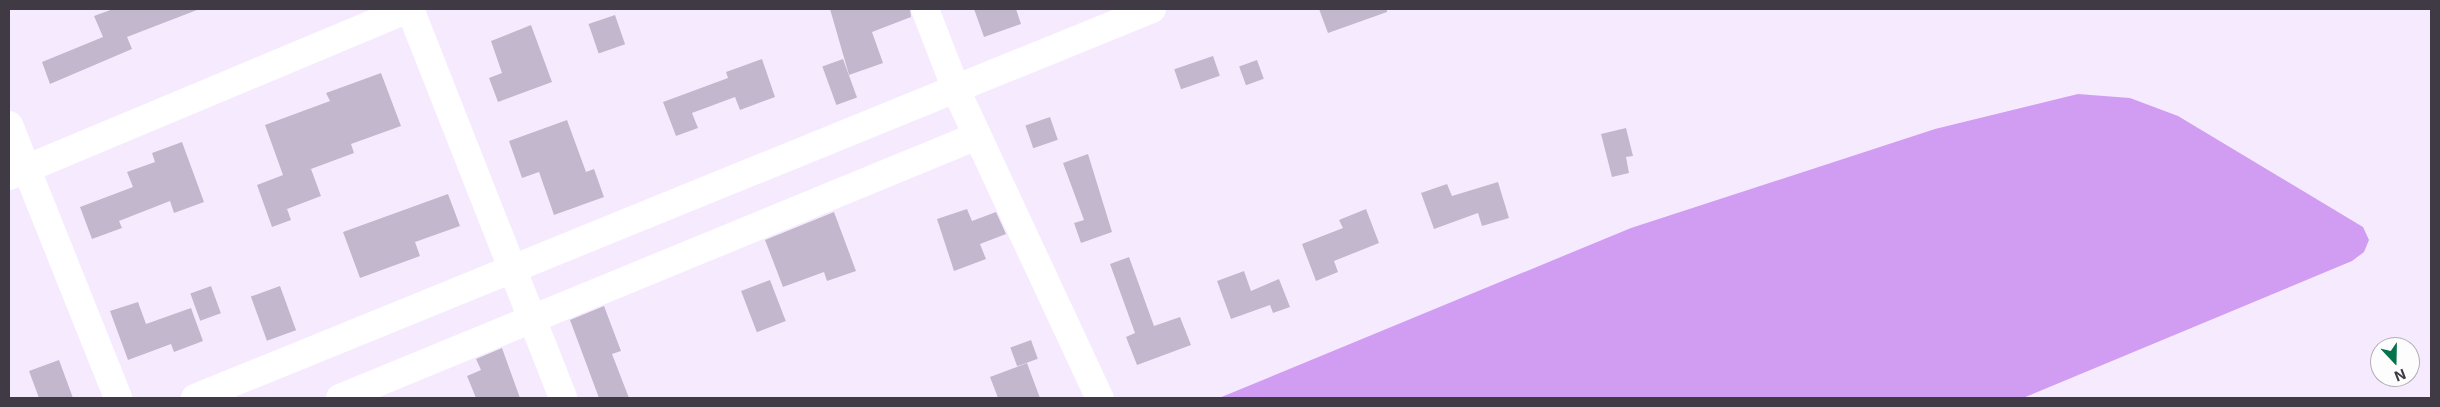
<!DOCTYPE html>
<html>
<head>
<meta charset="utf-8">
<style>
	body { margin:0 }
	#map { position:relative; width:2440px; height:407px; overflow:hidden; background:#f6ebfe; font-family:Inter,sans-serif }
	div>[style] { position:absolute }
	.forest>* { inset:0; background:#d09df2 }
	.building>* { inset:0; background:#c3b7cd; transform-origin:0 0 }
	.minor>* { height:28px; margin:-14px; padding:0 14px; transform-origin:14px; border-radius:14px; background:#fff }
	span { translate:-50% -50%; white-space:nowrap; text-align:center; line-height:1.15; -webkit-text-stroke:4px #fdfdfd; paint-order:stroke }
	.frame { position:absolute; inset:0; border:10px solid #3f3a43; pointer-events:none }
	.north { position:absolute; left:2370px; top:337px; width:50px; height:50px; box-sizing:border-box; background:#fdfdfd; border:1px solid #b1afb3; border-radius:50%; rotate:159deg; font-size:14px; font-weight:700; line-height:20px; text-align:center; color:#3f3a43 }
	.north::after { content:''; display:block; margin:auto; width:18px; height:22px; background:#03734c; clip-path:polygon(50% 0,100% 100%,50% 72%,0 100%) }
</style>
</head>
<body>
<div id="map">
	<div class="forest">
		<div style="clip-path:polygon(2078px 94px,2130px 98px,2178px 116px,2363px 227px,2369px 240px,2364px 252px,2352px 261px,2023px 398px,1219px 398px,1631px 228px,1935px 129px)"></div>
	</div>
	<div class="building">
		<div style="clip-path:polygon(113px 9px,197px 10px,127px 37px,132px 49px,50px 84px,42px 62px,103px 37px,94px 16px)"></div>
		<div style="clip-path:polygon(830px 9px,910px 9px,911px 17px,872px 32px,883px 63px,849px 75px)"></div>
		<div style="clip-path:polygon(974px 9px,1016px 9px,1021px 24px,984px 37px)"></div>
		<div style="clip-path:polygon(1319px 9px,1387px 9px,1387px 12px,1328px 33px)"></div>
		<div style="left:615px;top:15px;width:31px;height:28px;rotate:71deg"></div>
		<div style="clip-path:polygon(531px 25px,552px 82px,498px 102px,489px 78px,502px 73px,491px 41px)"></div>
		<div style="left:1213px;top:56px;width:21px;height:41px;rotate:71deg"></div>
		<div style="clip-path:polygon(762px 59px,775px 97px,740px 110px,735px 97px,692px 113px,698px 128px,676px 136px,663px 102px,728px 78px,726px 72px)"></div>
		<div style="left:843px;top:59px;width:41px;height:22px;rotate:70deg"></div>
		<div style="left:1257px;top:60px;width:20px;height:19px;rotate:70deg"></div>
		<div style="clip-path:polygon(381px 73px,401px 126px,351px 144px,354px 153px,311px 169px,321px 196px,287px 209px,291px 220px,272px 227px,257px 185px,283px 175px,265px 125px,330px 101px,326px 93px)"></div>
		<div style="left:1050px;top:117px;width:24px;height:26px;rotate:71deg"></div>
		<div style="clip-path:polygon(567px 120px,586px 172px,594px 169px,604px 197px,554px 215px,539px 172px,522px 178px,509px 141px)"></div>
		<div style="clip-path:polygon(1626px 128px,1633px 156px,1626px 157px,1629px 173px,1612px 177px,1601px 134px)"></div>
		<div style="clip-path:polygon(182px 142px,204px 202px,174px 213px,170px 201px,119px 221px,122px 228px,92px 239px,80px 207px,133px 187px,127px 172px,155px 162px,152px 153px)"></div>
		<div style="clip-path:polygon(1088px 154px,1112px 232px,1081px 243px,1074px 223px,1084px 220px,1063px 163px)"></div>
		<div style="clip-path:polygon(1498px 182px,1509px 218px,1482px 226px,1478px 213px,1434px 229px,1421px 193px,1447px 184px,1452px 196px)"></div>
		<div style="clip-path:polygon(448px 194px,460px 226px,415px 242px,420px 256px,360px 278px,343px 232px)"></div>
		<div style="clip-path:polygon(967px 209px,972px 221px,996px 212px,1006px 234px,980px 244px,986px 259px,954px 271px,937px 219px)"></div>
		<div style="clip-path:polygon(1366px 209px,1379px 243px,1334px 261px,1338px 272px,1316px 281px,1302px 244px,1343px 228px,1339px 220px)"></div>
		<div style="clip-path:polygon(834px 212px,856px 271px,827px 281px,824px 272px,783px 287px,765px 240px)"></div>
		<div style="clip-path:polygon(1129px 257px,1154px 326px,1180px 317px,1191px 345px,1137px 365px,1126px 337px,1135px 333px,1110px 264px)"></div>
		<div style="clip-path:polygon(1244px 271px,1251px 291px,1279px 279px,1290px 307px,1273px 313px,1270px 305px,1231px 319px,1217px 281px)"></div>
		<div style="left:770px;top:280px;width:44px;height:31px;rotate:69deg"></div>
		<div style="left:211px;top:286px;width:29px;height:22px;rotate:70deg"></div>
		<div style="left:280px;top:286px;width:47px;height:31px;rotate:70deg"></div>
		<div style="clip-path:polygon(138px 302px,146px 324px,191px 308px,203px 341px,174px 352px,171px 344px,128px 360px,110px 311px)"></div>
		<div style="clip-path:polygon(604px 306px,621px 351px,612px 354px,629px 398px,599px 398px,570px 320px)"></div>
		<div style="left:1031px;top:340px;width:20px;height:22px;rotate:70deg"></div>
		<div style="clip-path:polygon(502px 348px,520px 398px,476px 398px,467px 376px,481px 370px,476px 359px)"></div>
		<div style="clip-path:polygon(59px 360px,73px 398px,39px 398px,29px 371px)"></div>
		<div style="clip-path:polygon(1027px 363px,1040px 398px,998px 398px,990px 377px)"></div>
	</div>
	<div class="minor">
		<div style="left:410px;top:9px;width:418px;rotate:68.5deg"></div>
		<div style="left:925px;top:9px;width:89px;rotate:68.9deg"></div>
		<div style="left:957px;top:92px;width:338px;rotate:65deg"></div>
		<div style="left:9px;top:125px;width:294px;rotate:68.2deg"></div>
		<div style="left:9px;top:176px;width:433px;rotate:-22.7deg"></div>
		<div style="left:195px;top:398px;width:1033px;rotate:-22.12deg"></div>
		<div style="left:340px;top:398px;width:689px;rotate:-22.36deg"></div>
	</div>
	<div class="frame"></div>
	<div class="north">N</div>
</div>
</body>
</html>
